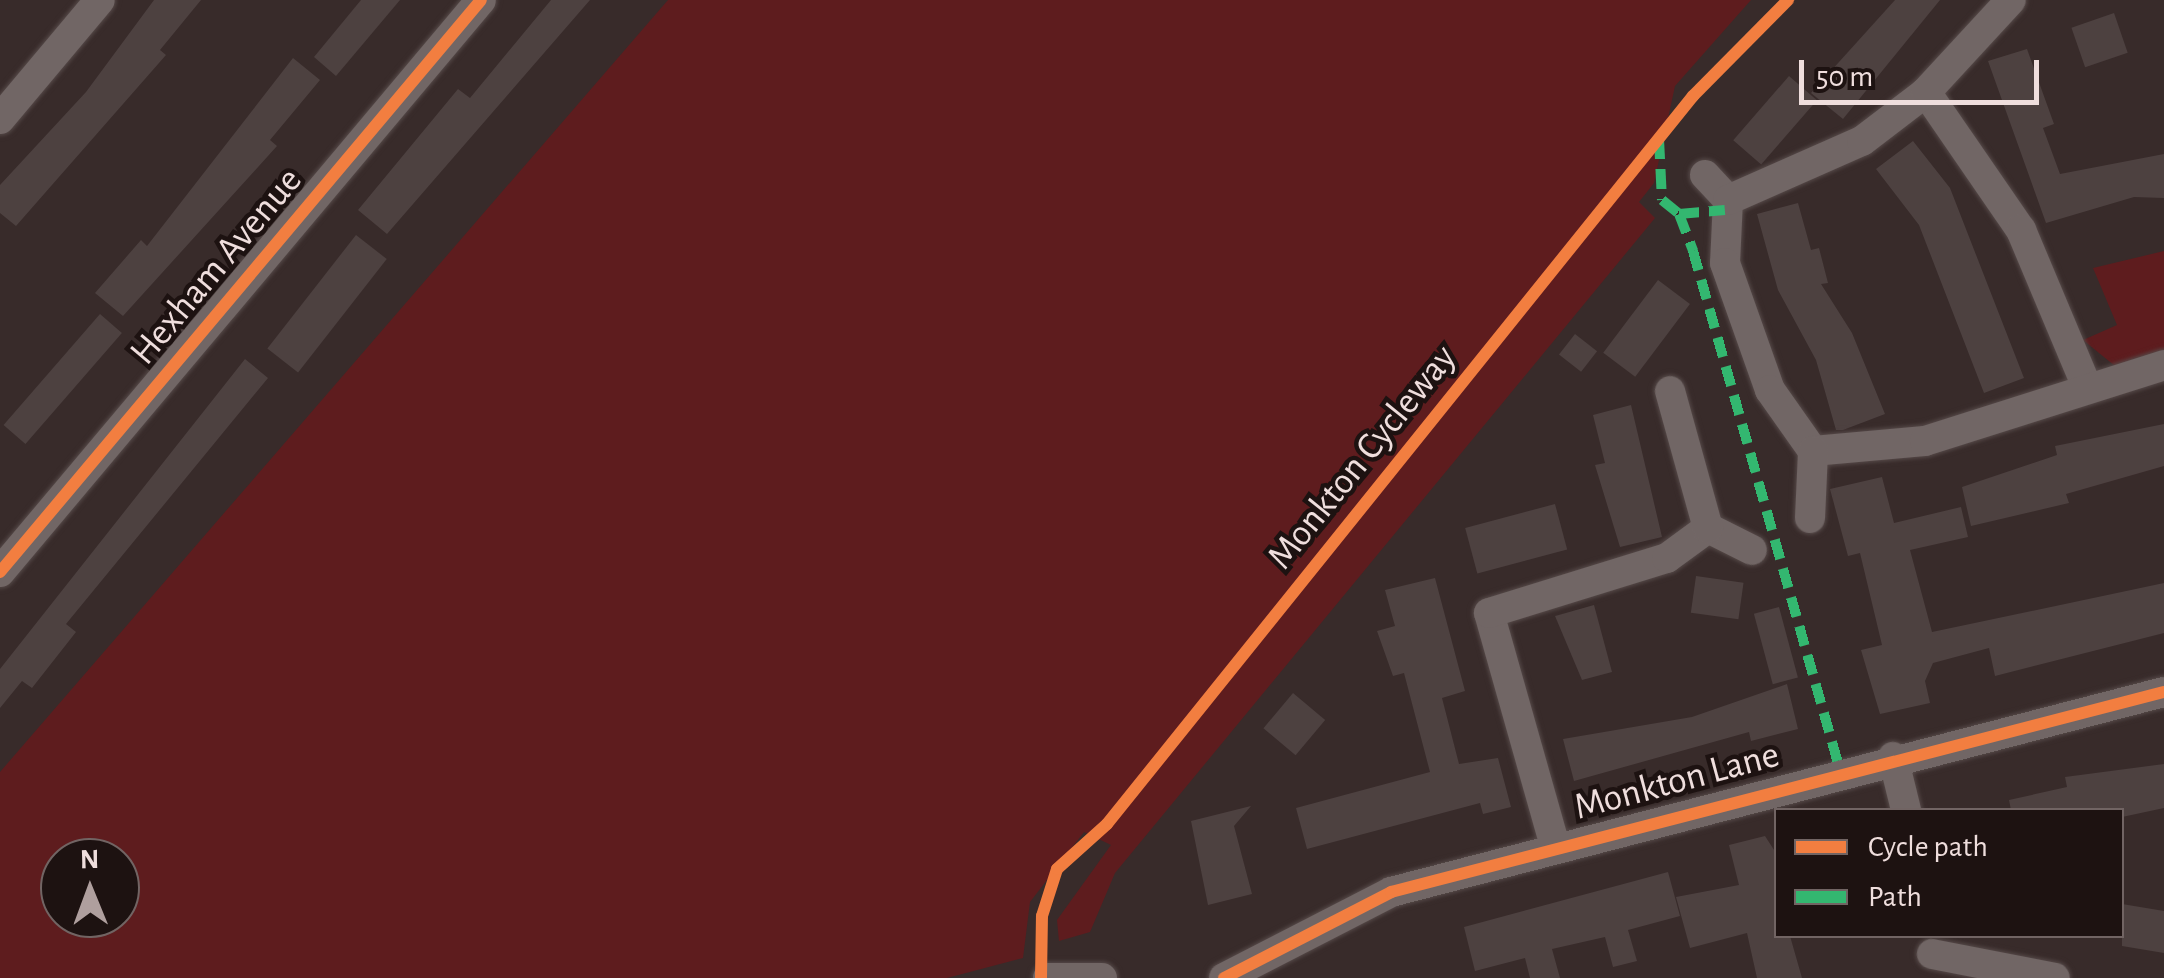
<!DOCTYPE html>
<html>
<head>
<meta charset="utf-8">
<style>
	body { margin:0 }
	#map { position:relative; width:2164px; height:978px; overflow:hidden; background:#382b2a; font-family:"Alegreya Sans",sans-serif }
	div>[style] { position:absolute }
	.green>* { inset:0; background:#5e1c1e }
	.building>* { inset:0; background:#4d4140; transform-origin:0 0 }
	.roads { filter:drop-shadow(0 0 2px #554948) drop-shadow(0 0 2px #554948) }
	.minor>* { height:30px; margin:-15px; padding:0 15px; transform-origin:15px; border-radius:15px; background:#716665 }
	.quiet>* { height:10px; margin-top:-5px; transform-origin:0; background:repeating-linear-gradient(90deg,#33b770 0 20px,transparent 0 30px) }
	.cycleway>* { height:12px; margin:-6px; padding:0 6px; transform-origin:6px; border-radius:6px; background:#f27e40 }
	span { translate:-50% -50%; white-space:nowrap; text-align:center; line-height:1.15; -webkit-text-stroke:9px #1d1211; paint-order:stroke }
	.street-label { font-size:38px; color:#efdedd }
	.legend { position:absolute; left:1774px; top:808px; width:350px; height:130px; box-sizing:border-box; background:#1d1211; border:2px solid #716463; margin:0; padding:12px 18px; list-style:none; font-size:30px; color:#efdedd }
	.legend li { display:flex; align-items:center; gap:20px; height:50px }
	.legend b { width:50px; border:2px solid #716463 }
	.north { position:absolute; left:40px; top:838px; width:100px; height:100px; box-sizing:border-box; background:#1d1211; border:2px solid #716463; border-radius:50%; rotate:359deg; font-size:28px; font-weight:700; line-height:40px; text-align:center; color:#efdedd }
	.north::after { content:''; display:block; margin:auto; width:35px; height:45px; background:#af9f9e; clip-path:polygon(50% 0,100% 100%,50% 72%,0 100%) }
	.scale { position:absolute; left:1799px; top:60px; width:240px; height:45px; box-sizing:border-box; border:5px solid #efdedd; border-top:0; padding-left:12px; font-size:30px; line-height:35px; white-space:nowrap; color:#efdedd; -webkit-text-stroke:8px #1d1211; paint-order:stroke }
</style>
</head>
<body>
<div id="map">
	<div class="green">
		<div style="clip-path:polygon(evenodd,668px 0,1751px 0,1675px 86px,1654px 183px,1639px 202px,1655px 218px,1115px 873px,1090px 932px,1059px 941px,1057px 920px,1111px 845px,1084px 832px,1030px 902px,1023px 958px,947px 978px,0 978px,0 772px,668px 0,60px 858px,120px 858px,120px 918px,60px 918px,60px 858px)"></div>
		<div style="clip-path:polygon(2164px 251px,2164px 356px,2115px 366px,2083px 340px,2117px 325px,2093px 268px)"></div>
	</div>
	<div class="building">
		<div style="clip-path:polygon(154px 0,201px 0,160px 50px,166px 55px,16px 226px,0 213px,0 185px,86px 92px)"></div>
		<div style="clip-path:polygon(361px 0,400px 0,336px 76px,314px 57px)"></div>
		<div style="clip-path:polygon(551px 0,590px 0,387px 234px,358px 210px,458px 89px,470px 98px)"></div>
		<div style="clip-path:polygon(1895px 0,1940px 0,1843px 119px,1811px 93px)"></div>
		<div style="left:2114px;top:13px;width:42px;height:45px;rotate:71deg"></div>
		<div style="clip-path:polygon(2027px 49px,2054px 124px,2043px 128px,2060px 174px,2164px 154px,2164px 198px,2134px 197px,2046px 223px,1988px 61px)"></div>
		<div style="clip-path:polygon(293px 58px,320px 80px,270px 140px,277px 146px,123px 316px,95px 293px,141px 240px,147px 246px)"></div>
		<div style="left:1789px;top:76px;width:37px;height:85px;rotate:41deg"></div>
		<div style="clip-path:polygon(1913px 141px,1950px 188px,2024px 378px,1984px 393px,1919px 225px,1876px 169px)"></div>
		<div style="clip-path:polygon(1798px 203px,1811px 250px,1819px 248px,1828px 283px,1821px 284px,1852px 333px,1885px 414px,1843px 430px,1836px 430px,1816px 360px,1778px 290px,1757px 214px)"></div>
		<div style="left:356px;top:235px;width:39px;height:144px;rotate:38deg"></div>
		<div style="left:1658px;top:280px;width:40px;height:91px;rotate:37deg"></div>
		<div style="left:100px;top:314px;width:29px;height:147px;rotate:41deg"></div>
		<div style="left:1575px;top:334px;width:28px;height:26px;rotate:38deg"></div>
		<div style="clip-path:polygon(245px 359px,268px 378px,66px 624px,76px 632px,32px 688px,22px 681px,0 708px,0 669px)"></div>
		<div style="clip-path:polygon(1631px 405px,1662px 537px,1620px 547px,1595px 465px,1605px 463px,1593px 415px)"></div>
		<div style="clip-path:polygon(2164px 424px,2164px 466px,2066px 494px,2069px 503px,1971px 526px,1962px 487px,2057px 455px,2055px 446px)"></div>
		<div style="clip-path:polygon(1882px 477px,1894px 523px,1961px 507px,1968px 537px,1910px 550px,1932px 632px,2164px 583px,2164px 633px,1995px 676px,1989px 648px,1933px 663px,1925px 681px,1930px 703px,1880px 714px,1861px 650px,1882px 645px,1860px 553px,1848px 556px,1830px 489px)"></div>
		<div style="left:1555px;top:504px;width:47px;height:93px;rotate:75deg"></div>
		<div style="left:1696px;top:576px;width:48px;height:37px;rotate:8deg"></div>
		<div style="clip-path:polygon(1435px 578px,1465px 691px,1442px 698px,1459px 764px,1498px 758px,1511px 807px,1483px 814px,1480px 803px,1307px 849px,1296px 808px,1430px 772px,1404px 673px,1393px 676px,1377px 631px,1395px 626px,1385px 590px)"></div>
		<div style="clip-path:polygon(1594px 605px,1612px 672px,1582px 680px,1555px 616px)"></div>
		<div style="left:1779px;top:607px;width:73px;height:26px;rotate:75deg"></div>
		<div style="clip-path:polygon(1787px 684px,1798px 729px,1751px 741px,1749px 732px,1574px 781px,1563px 739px,1692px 717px)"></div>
		<div style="left:1293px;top:693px;width:42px;height:46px;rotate:40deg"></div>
		<div style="clip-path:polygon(2164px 764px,2164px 808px,2122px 817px,2122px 810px,2011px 810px,2009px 800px,2067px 787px,2065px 777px)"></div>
		<div style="clip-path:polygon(1251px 806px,1234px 826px,1252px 894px,1208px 905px,1191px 821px)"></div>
		<div style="clip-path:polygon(1765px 836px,1776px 853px,1776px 936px,1790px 936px,1802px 978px,1757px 978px,1747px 933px,1690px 948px,1676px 897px,1739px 885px,1729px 845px)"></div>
		<div style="clip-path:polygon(1668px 872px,1680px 916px,1628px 930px,1637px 961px,1613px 967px,1605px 937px,1552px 949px,1560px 978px,1530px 978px,1525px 958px,1475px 971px,1464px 927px)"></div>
		<div style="clip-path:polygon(2122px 904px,2164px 911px,2164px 953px,2122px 946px)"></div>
	</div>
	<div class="roads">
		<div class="minor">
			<div style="left:1926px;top:92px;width:168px;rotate:55.5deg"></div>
			<div style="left:2021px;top:230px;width:168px;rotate:67.2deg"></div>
			<div style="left:0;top:119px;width:155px;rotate:-50deg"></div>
			<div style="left:1705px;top:175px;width:34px;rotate:47deg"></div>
			<div style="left:1728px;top:200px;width:63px;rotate:92.7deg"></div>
			<div style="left:1725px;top:263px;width:135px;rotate:70.5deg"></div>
			<div style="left:1770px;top:390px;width:75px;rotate:54.8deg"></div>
			<div style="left:1813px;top:451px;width:112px;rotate:-5.1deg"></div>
			<div style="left:1925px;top:441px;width:251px;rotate:-17.6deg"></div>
			<div style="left:1728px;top:200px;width:146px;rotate:-23.8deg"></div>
			<div style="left:1862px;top:141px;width:81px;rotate:-37.4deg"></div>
			<div style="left:1926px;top:92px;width:125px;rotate:-47.3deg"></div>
			<div style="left:1810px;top:518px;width:67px;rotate:-87.4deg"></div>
			<div style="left:1708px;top:528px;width:49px;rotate:26.6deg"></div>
			<div style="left:0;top:572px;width:747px;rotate:-49.94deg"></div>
			<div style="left:1893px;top:757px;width:55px;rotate:76.2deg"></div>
			<div style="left:1555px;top:846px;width:242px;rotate:-105.8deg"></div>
			<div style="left:1489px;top:613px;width:186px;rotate:-17.2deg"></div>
			<div style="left:1667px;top:558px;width:51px;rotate:-36.2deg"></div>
			<div style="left:1708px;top:528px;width:142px;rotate:-105.5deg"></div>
			<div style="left:1932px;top:954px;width:125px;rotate:11deg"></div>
			<div style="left:1048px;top:978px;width:54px"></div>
			<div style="left:1224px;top:978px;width:188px;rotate:-27.2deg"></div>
			<div style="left:1391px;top:892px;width:798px;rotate:-14.51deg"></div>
		</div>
	</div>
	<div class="quiet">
		<div style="left:1659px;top:139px;width:61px;rotate:87.2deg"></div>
		<div style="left:1662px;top:200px;width:22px;rotate:39deg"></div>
		<div style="left:1679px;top:214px;width:40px;rotate:69deg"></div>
		<div style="left:1693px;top:251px;width:539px;rotate:74.19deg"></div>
		<div style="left:1679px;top:214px;width:46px;rotate:-5deg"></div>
	</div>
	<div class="cycleway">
		<div style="left:0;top:572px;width:747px;rotate:-49.94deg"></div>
		<div style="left:1041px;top:978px;width:62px;rotate:-89.1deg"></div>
		<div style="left:1042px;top:916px;width:49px;rotate:-72.3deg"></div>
		<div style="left:1057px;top:869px;width:67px;rotate:-42deg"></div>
		<div style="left:1107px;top:824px;width:935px;rotate:-51.17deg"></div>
		<div style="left:1693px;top:96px;width:135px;rotate:-45.3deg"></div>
		<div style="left:1224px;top:978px;width:188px;rotate:-27.2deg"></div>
		<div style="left:1391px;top:892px;width:798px;rotate:-14.51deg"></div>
	</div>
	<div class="street-label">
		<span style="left:217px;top:267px;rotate:-50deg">Hexham Avenue</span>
		<span style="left:1363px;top:458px;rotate:-51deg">Monkton Cycleway</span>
		<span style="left:1677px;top:782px;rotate:-15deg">Monkton Lane</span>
	</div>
	<ul class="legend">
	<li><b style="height:12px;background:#f27e40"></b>Cycle path</li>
	<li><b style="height:12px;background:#33b770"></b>Path</li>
	</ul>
	<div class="north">N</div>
	<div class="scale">50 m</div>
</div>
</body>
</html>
